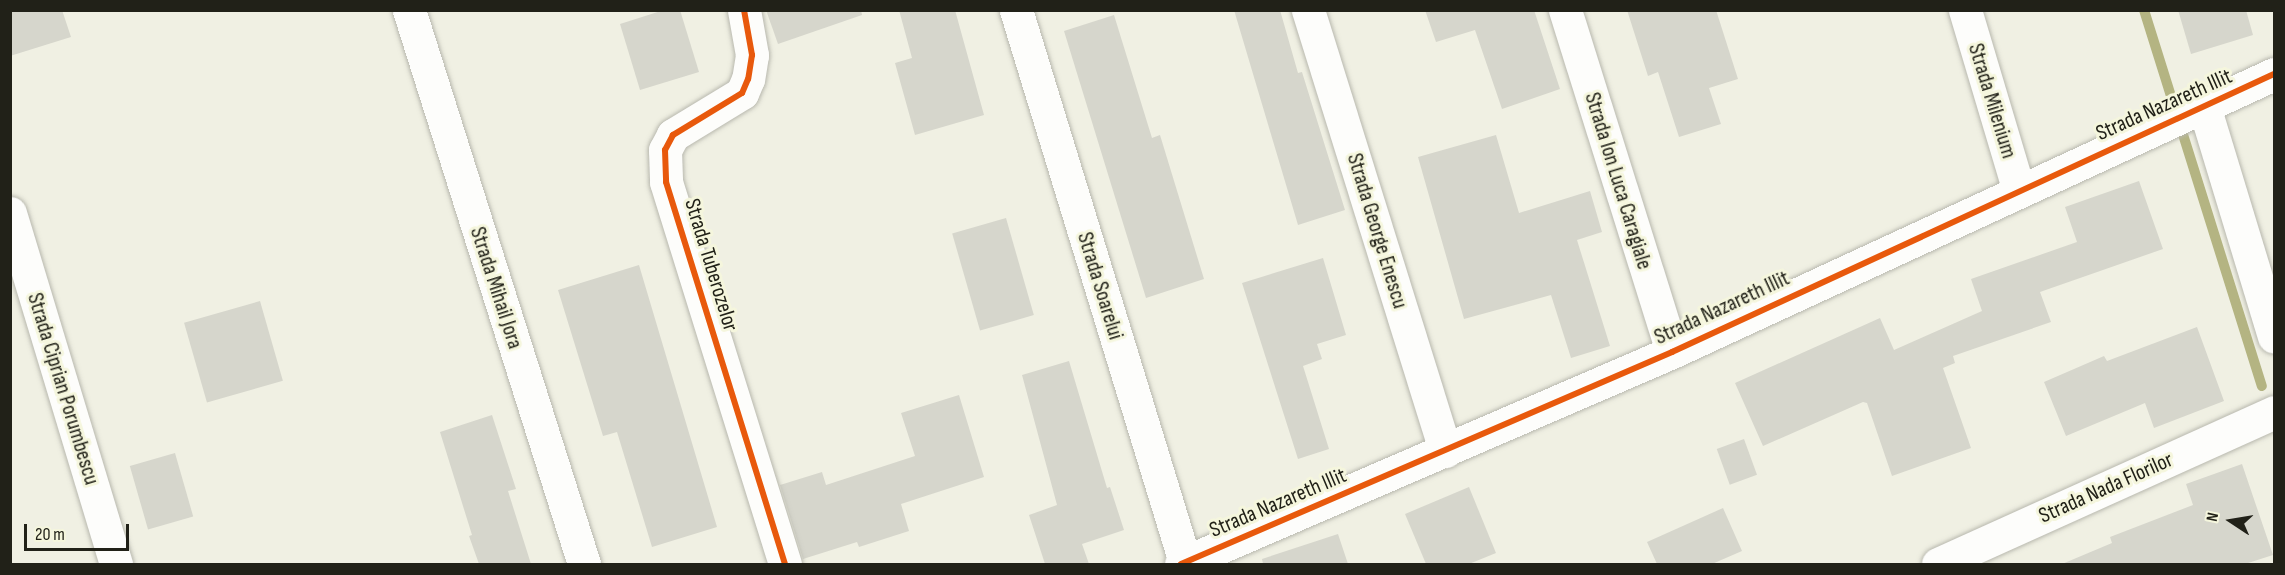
<!DOCTYPE html>
<html>
<head>
<meta charset="utf-8">
<style>
	body { margin:0 }
	#map { position:relative; width:2285px; height:575px; overflow:hidden; background:#f0f0e3; font-family:"Sofia Sans Condensed",sans-serif }
	div>[style] { position:absolute }
	.stream>* { height:10px; margin:-5px; padding:0 5px; transform-origin:5px; border-radius:5px; background:#b4b482 }
	.building>* { inset:0; background:#d6d6cc; transform-origin:0 0 }
	.roads { filter:drop-shadow(0 0 2px #b8b8ae) drop-shadow(0 0 2px #b8b8ae) }
	.minor>* { height:33px; margin:-16.5px; padding:0 16.5px; transform-origin:16.5px; border-radius:16.5px; background:#fdfdfb }
	.cycleway>* { height:6px; margin:-3px; padding:0 3px; transform-origin:3px; border-radius:3px; background:#e8590c }
	span { translate:-50% -50%; white-space:nowrap; text-align:center; line-height:1.15; -webkit-text-stroke:6px #f5f6dd; paint-order:stroke }
	.street-label { font-size:22px; color:#212118 }
	.frame { position:absolute; inset:0; border:12px solid #212118; pointer-events:none }
	.north { position:absolute; left:2201px; top:491px; width:60px; height:60px; -webkit-text-stroke:4px #f5f6dd; paint-order:stroke; rotate:282deg; font-size:16px; font-weight:700; line-height:24px; text-align:center; color:#212118 }
	.north::after { content:''; display:block; margin:auto; width:21px; height:27px; background:#212118; clip-path:polygon(50% 0,100% 100%,50% 72%,0 100%) }
	.scale { position:absolute; left:24px; top:524px; width:105px; height:27px; box-sizing:border-box; border:3px solid #212118; border-top:0; padding-left:8px; font-size:18px; line-height:21px; white-space:nowrap; color:#212118; -webkit-text-stroke:4px #f5f6dd; paint-order:stroke }
</style>
</head>
<body>
<div id="map">
	<div class="stream">
		<div style="left:2144px;top:10px;width:394px;rotate:72.6deg"></div>
	</div>
	<div class="building">
		<div style="clip-path:polygon(10px 10px,62px 10px,71px 37px,10px 56px)"></div>
		<div style="clip-path:polygon(664px 10px,680px 10px,699px 72px,640px 90px,620px 24px)"></div>
		<div style="clip-path:polygon(766px 10px,861px 10px,862px 15px,778px 44px)"></div>
		<div style="clip-path:polygon(899px 10px,955px 10px,984px 115px,915px 135px,895px 63px,912px 58px)"></div>
		<div style="clip-path:polygon(1234px 10px,1280px 10px,1298px 73px,1302px 72px,1345px 210px,1298px 225px)"></div>
		<div style="clip-path:polygon(1425px 10px,1534px 10px,1560px 89px,1502px 109px,1475px 30px,1436px 42px)"></div>
		<div style="clip-path:polygon(1627px 10px,1716px 10px,1738px 79px,1709px 88px,1721px 124px,1679px 137px,1658px 72px,1648px 76px)"></div>
		<div style="clip-path:polygon(2178px 10px,2246px 10px,2253px 35px,2191px 54px)"></div>
		<div style="clip-path:polygon(1114px 15px,1152px 138px,1160px 135px,1204px 279px,1146px 298px,1064px 31px)"></div>
		<div style="clip-path:polygon(1496px 135px,1519px 213px,1590px 191px,1602px 232px,1577px 240px,1610px 346px,1571px 358px,1551px 295px,1464px 319px,1418px 157px)"></div>
		<div style="clip-path:polygon(2139px 181px,2163px 249px,2040px 292px,2051px 322px,1953px 356px,1955px 363px,1943px 368px,1971px 448px,1892px 476px,1867px 403px,1863px 402px,1763px 446px,1735px 383px,1880px 318px,1894px 350px,1982px 311px,1971px 279px,2077px 242px,2065px 207px)"></div>
		<div style="left:1006px;top:218px;width:101px;height:56px;rotate:74deg"></div>
		<div style="clip-path:polygon(1323px 258px,1346px 335px,1317px 344px,1322px 359px,1303px 366px,1329px 449px,1298px 459px,1242px 283px)"></div>
		<div style="clip-path:polygon(639px 265px,717px 527px,652px 547px,617px 432px,603px 436px,558px 290px)"></div>
		<div style="left:260px;top:301px;width:83px;height:79px;rotate:74deg"></div>
		<div style="clip-path:polygon(2197px 327px,2224px 401px,2154px 428px,2145px 403px,2066px 436px,2044px 382px,2104px 356px,2107px 361px)"></div>
		<div style="clip-path:polygon(1069px 361px,1107px 488px,1110px 487px,1124px 530px,1082px 544px,1089px 564px,1045px 564px,1029px 515px,1057px 505px,1022px 375px)"></div>
		<div style="clip-path:polygon(959px 395px,984px 477px,901px 504px,909px 531px,859px 547px,857px 542px,803px 559px,780px 485px,822px 472px,826px 485px,915px 456px,901px 413px)"></div>
		<div style="clip-path:polygon(492px 415px,516px 489px,508px 491px,531px 564px,479px 564px,469px 536px,472px 535px,440px 432px)"></div>
		<div style="left:1744px;top:439px;width:38px;height:29px;rotate:70deg"></div>
		<div style="left:175px;top:453px;width:66px;height:47px;rotate:74deg"></div>
		<div style="clip-path:polygon(2242px 464px,2273px 555px,2245px 564px,2062px 564px,2112px 543px,2110px 537px,2193px 505px,2186px 484px)"></div>
		<div style="clip-path:polygon(1469px 487px,1496px 553px,1469px 564px,1426px 564px,1405px 514px)"></div>
		<div style="clip-path:polygon(1723px 508px,1742px 551px,1712px 564px,1657px 564px,1647px 542px)"></div>
		<div style="clip-path:polygon(1338px 534px,1348px 564px,1263px 564px,1262px 559px)"></div>
	</div>
	<div class="roads">
		<div class="minor">
			<div style="left:409px;top:10px;width:581px;rotate:72.47deg"></div>
			<div style="left:744px;top:10px;width:46px;rotate:79.9deg"></div>
			<div style="left:752px;top:55px;width:24px;rotate:99deg"></div>
			<div style="left:748px;top:79px;width:15px;rotate:113deg"></div>
			<div style="left:742px;top:93px;width:81px;rotate:148.7deg"></div>
			<div style="left:673px;top:135px;width:17px;rotate:118deg"></div>
			<div style="left:665px;top:150px;width:32px;rotate:88deg"></div>
			<div style="left:666px;top:182px;width:400px;rotate:72.7deg"></div>
			<div style="left:1016px;top:10px;width:577px;rotate:72.98deg"></div>
			<div style="left:1308px;top:10px;width:462px;rotate:72.7deg"></div>
			<div style="left:1565px;top:10px;width:358px;rotate:72.6deg"></div>
			<div style="left:1965px;top:10px;width:189px;rotate:73.4deg"></div>
			<div style="left:2204px;top:106px;width:241px;rotate:73.1deg"></div>
			<div style="left:10px;top:213px;width:367px;rotate:73.2deg"></div>
			<div style="left:1181px;top:564px;width:535px;rotate:-23.35deg"></div>
			<div style="left:1672px;top:352px;width:663px;rotate:-24.79deg"></div>
			<div style="left:1938px;top:564px;width:369px;rotate:-24.3deg"></div>
		</div>
	</div>
	<div class="cycleway">
		<div style="left:744px;top:10px;width:46px;rotate:79.9deg"></div>
		<div style="left:752px;top:55px;width:24px;rotate:99deg"></div>
		<div style="left:748px;top:79px;width:15px;rotate:113deg"></div>
		<div style="left:742px;top:93px;width:81px;rotate:148.7deg"></div>
		<div style="left:673px;top:135px;width:17px;rotate:118deg"></div>
		<div style="left:665px;top:150px;width:32px;rotate:88deg"></div>
		<div style="left:666px;top:182px;width:400px;rotate:72.7deg"></div>
		<div style="left:1181px;top:564px;width:535px;rotate:-23.35deg"></div>
		<div style="left:1672px;top:352px;width:663px;rotate:-24.79deg"></div>
	</div>
	<div class="street-label">
		<span style="left:1992px;top:101px;rotate:73deg">Strada Milenium</span>
		<span style="left:2164px;top:105px;rotate:-24deg">Strada Nazareth Illit</span>
		<span style="left:1618px;top:181px;rotate:73deg">Strada Ion Luca Caragiale</span>
		<span style="left:1377px;top:231px;rotate:73deg">Strada George Enescu</span>
		<span style="left:711px;top:265px;rotate:73deg">Strada Tuberozelor</span>
		<span style="left:1100px;top:286px;rotate:73deg">Strada Soarelui</span>
		<span style="left:496px;top:288px;rotate:72deg">Strada Mihail Jora</span>
		<span style="left:1722px;top:308px;rotate:-25deg">Strada Nazareth Illit</span>
		<span style="left:63px;top:389px;rotate:73deg">Strada Ciprian Porumbescu</span>
		<span style="left:2106px;top:488px;rotate:-24deg">Strada Nada Florilor</span>
		<span style="left:1278px;top:503px;rotate:-23deg">Strada Nazareth Illit</span>
	</div>
	<div class="frame"></div>
	<div class="north">N</div>
	<div class="scale">20 m</div>
</div>
</body>
</html>
